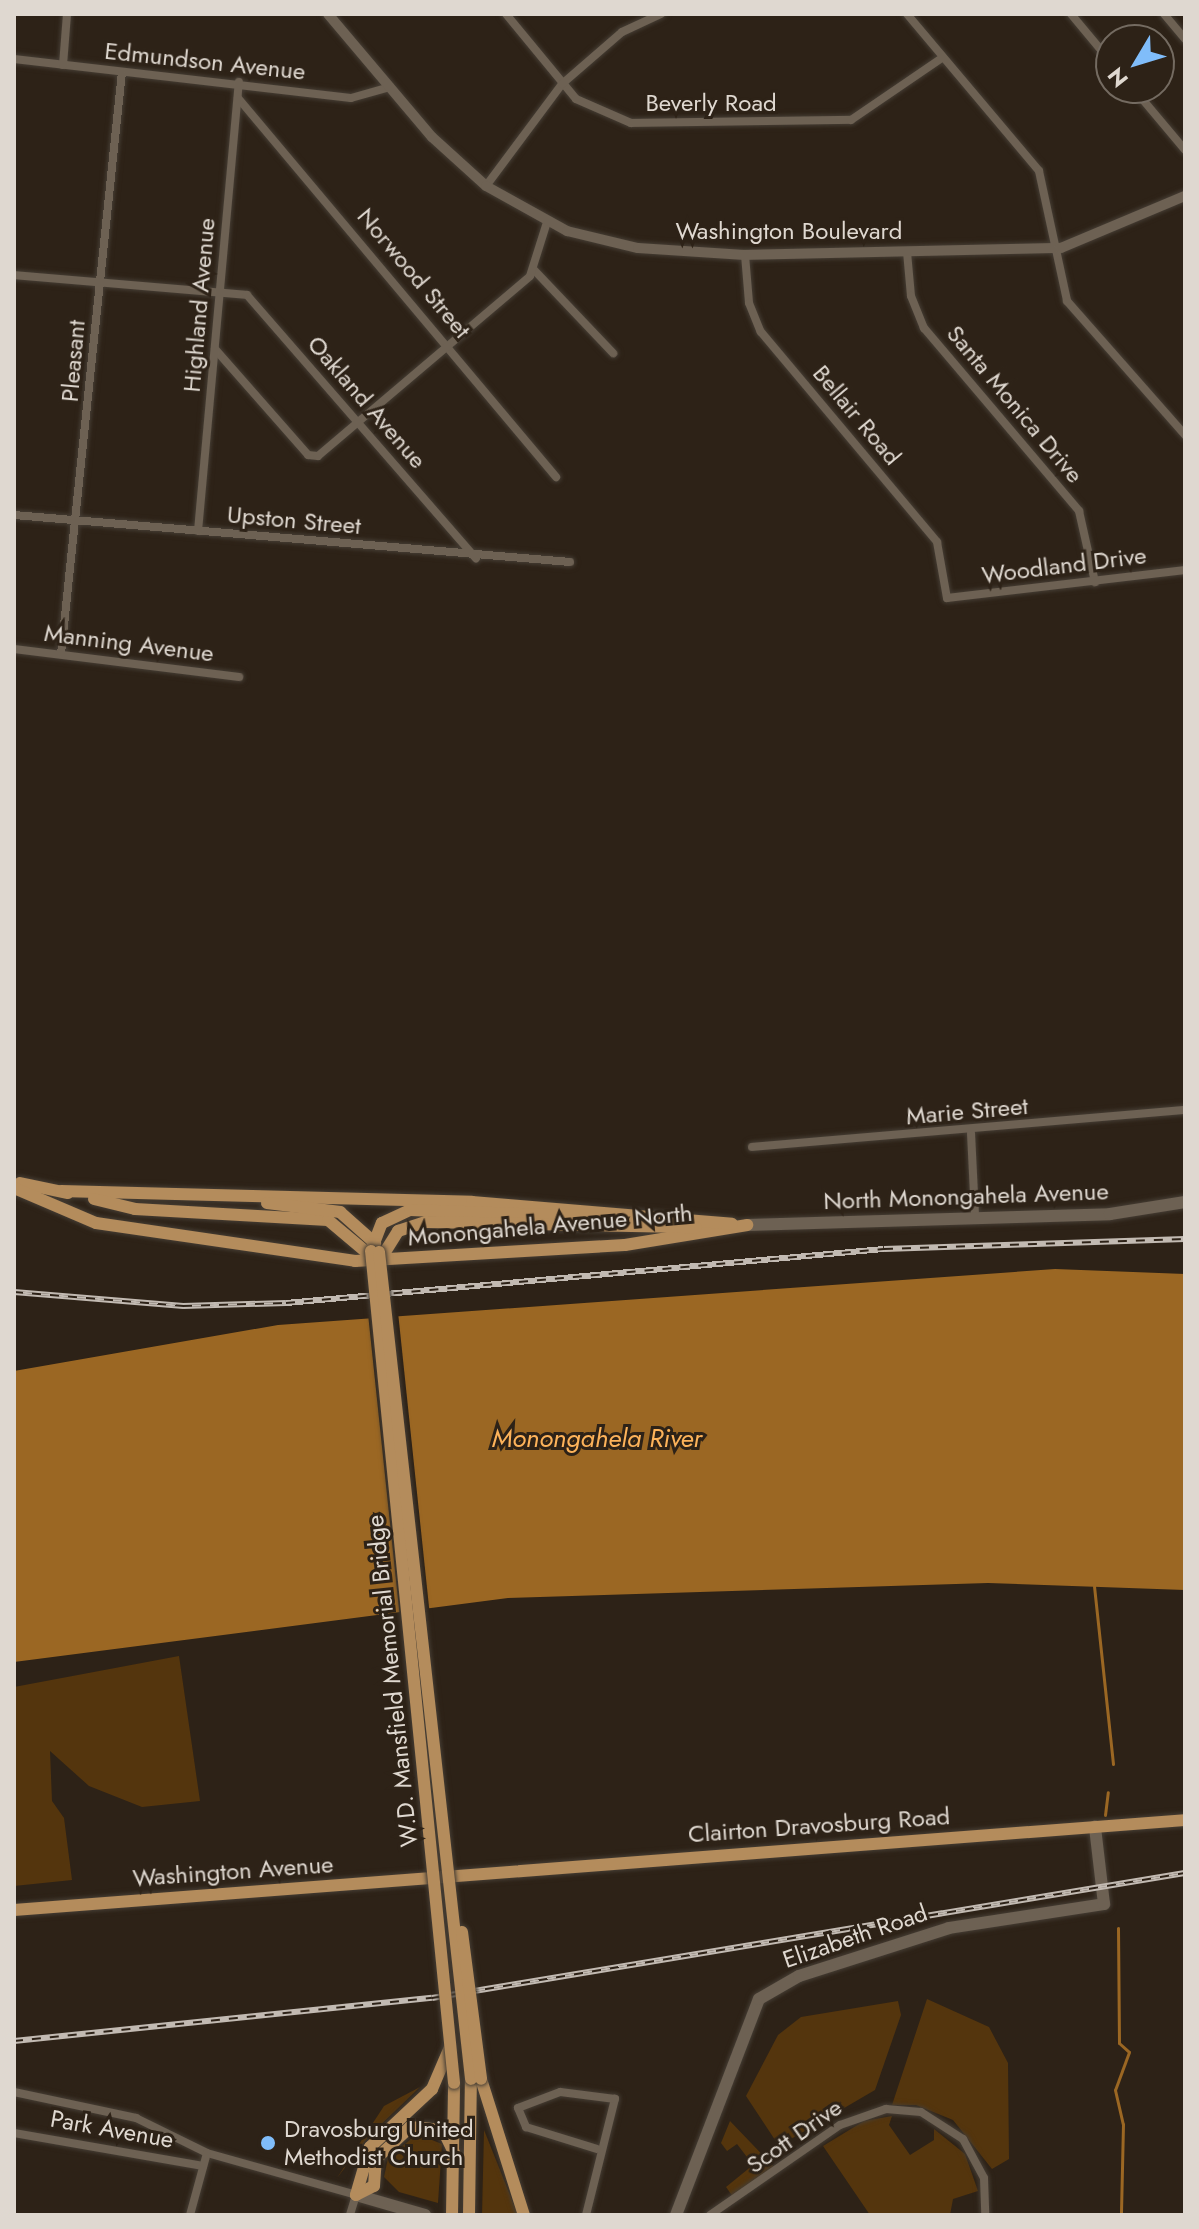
<!DOCTYPE html>
<html>
<head>
<meta charset="utf-8">
<style>
	body { margin:0 }
	#map { position:relative; width:1199px; height:2229px; overflow:hidden; background:#2d2217; font-family:Jost,sans-serif }
	div>[style] { position:absolute }
	.green>* { inset:0; background:#54350d }
	.water>* { inset:0; background:#9b6723 }
	.pier>* { inset:0; background:#2d2217; transform-origin:0 0 }
	.stream>* { height:3px; margin:-1.5px; padding:0 1.5px; transform-origin:1.5px; border-radius:1.5px; background:#9b6723 }
	.roads { filter:drop-shadow(0 0 2px #453d34) drop-shadow(0 0 2px #453d34) }
	.minor>* { height:8px; margin:-4px; padding:0 4px; transform-origin:4px; border-radius:4px; background:#6d6153 }
	.tertiary>* { height:10px; margin:-5px; padding:0 5px; transform-origin:5px; border-radius:5px; background:#6d6153 }
	.secondary>* { height:12px; margin:-6px; padding:0 6px; transform-origin:6px; border-radius:6px; background:#6d6153 }
	.primary>* { height:12px; margin:-6px; padding:0 6px; transform-origin:6px; border-radius:6px; background:#b48c5c }
	.rail>* { height:6px; margin-top:-3px; transform-origin:0; background:repeating-linear-gradient(90deg,#2d2217 0 9px,#c2bab2 0 18px); box-sizing:border-box; border-block:2px solid #c2bab2 }
	.bridges { filter:drop-shadow(0 0 2px #453d34) drop-shadow(0 0 2px #453d34) }
	.primary-bridge>* { height:12px; margin:-6px; padding:0 6px; transform-origin:6px; border-radius:6px; background:#b48c5c }
	.dots>* { width:22px; height:22px; translate:-50% -50%; box-sizing:border-box; border:4px solid #2d2217; border-radius:50% }
	span { translate:-50% -50%; white-space:nowrap; text-align:center; line-height:1.15; -webkit-text-stroke:6px #2d2217; paint-order:stroke }
	.street-label { font-size:24px; color:#dfd8d0 }
	.poi-label { font-size:24px; color:#dfd8d0 }
	.left { translate:0 -50%; text-align:left }
	.water-label { font-size:26px; color:#fdb35a; font-style:italic }
	.frame { position:absolute; inset:0; border:16px solid #dfd8d0; pointer-events:none }
	.north { position:absolute; left:1095px; top:24px; width:80px; height:80px; box-sizing:border-box; background:#2d2217; border:2px solid #746b61; border-radius:50%; rotate:232deg; font-size:22px; font-weight:700; line-height:32px; text-align:center; color:#dfd8d0 }
	.north::after { content:''; display:block; margin:auto; width:28px; height:36px; background:#80bdfa; clip-path:polygon(50% 0,100% 100%,50% 72%,0 100%) }
</style>
</head>
<body>
<div id="map">
	<div class="green">
		<div style="clip-path:polygon(179px 1656px,200px 1801px,142px 1807px,89px 1786px,50px 1751px,52px 1801px,64px 1818px,72px 1880px,14px 1886px,14px 1687px)"></div>
		<div style="clip-path:polygon(927px 1999px,989px 2027px,1008px 2063px,1009px 2159px,992px 2169px,953px 2120px,916px 2105px,892px 2105px)"></div>
		<div style="clip-path:polygon(898px 2001px,901px 2015px,875px 2090px,779px 2146px,746px 2096px,778px 2035px,801px 2017px)"></div>
		<div style="clip-path:polygon(420px 2087px,369px 2136px,337px 2178px,384px 2106px)"></div>
		<div style="clip-path:polygon(892px 2116px,889px 2125px,910px 2155px,934px 2140px,934px 2129px,965px 2154px,978px 2191px,953px 2199px,950px 2215px,870px 2215px,823px 2146px,864px 2121px)"></div>
		<div style="clip-path:polygon(730px 2121px,774px 2167px,733px 2197px,726px 2187px,753px 2165px,737px 2144px,727px 2151px,721px 2143px)"></div>
		<div style="clip-path:polygon(484px 2130px,518px 2215px,482px 2215px)"></div>
		<div style="clip-path:polygon(417px 2134px,442px 2144px,438px 2203px,399px 2192px,384px 2177px,388px 2158px)"></div>
	</div>
	<div class="water">
		<div style="clip-path:polygon(1055px 1269px,1185px 1274px,1185px 1590px,988px 1583px,508px 1598px,14px 1662px,14px 1371px,278px 1325px)"></div>
	</div>
	<div class="pier">
		<div style="left:398px;top:1312px;width:301px;height:30px;rotate:84deg"></div>
	</div>
	<div class="stream">
		<div style="left:1094px;top:1586px;width:179px;rotate:83.9deg"></div>
		<div style="left:1105px;top:1815px;width:23px;rotate:-83deg"></div>
		<div style="left:1118px;top:1928px;width:115px;rotate:89.5deg"></div>
		<div style="left:1119px;top:2043px;width:13px;rotate:42deg"></div>
		<div style="left:1129px;top:2052px;width:40px;rotate:110.2deg"></div>
		<div style="left:1115px;top:2090px;width:35px;rotate:77deg"></div>
		<div style="left:1123px;top:2124px;width:91px;rotate:91.3deg"></div>
	</div>
	<div class="roads">
		<div class="minor">
			<div style="left:506px;top:14px;width:110px;rotate:50.5deg"></div>
			<div style="left:576px;top:99px;width:60px;rotate:23.6deg"></div>
			<div style="left:631px;top:123px;width:220px;rotate:-0.8deg"></div>
			<div style="left:851px;top:120px;width:110px;rotate:-34.3deg"></div>
			<div style="left:907px;top:14px;width:205px;rotate:49.9deg"></div>
			<div style="left:1039px;top:171px;width:133px;rotate:77.8deg"></div>
			<div style="left:1067px;top:301px;width:179px;rotate:48.6deg"></div>
			<div style="left:1071px;top:14px;width:62px;rotate:50.2deg"></div>
			<div style="left:1164px;top:14px;width:33px;rotate:50deg"></div>
			<div style="left:14px;top:59px;width:339px;rotate:6.6deg"></div>
			<div style="left:351px;top:98px;width:41px;rotate:-15.8deg"></div>
			<div style="left:63px;top:65px;width:51px;rotate:-85.5deg"></div>
			<div style="left:1133px;top:88px;width:81px;rotate:50deg"></div>
			<div style="left:238px;top:98px;width:495px;rotate:50deg"></div>
			<div style="left:486px;top:186px;width:127px;rotate:-53.3deg"></div>
			<div style="left:562px;top:84px;width:79px;rotate:-40.9deg"></div>
			<div style="left:622px;top:32px;width:43px;rotate:-24.8deg"></div>
			<div style="left:907px;top:252px;width:44px;rotate:84.8deg"></div>
			<div style="left:911px;top:296px;width:35px;rotate:68deg"></div>
			<div style="left:924px;top:328px;width:240px;rotate:49.7deg"></div>
			<div style="left:1079px;top:511px;width:73px;rotate:77.3deg"></div>
			<div style="left:745px;top:255px;width:48px;rotate:85.2deg"></div>
			<div style="left:749px;top:303px;width:31px;rotate:68deg"></div>
			<div style="left:761px;top:332px;width:274px;rotate:50deg"></div>
			<div style="left:937px;top:542px;width:57px;rotate:79.9deg"></div>
			<div style="left:947px;top:598px;width:240px;rotate:-6.7deg"></div>
			<div style="left:534px;top:270px;width:115px;rotate:46.4deg"></div>
			<div style="left:14px;top:275px;width:234px;rotate:4.9deg"></div>
			<div style="left:247px;top:295px;width:349px;rotate:49deg"></div>
			<div style="left:215px;top:349px;width:141px;rotate:48.7deg"></div>
			<div style="left:308px;top:455px;width:10px;rotate:6deg"></div>
			<div style="left:318px;top:456px;width:278px;rotate:-40.3deg"></div>
			<div style="left:530px;top:276px;width:57px;rotate:-72.5deg"></div>
			<div style="left:14px;top:515px;width:558px;rotate:4.83deg"></div>
			<div style="left:198px;top:531px;width:451px;rotate:-84.8deg"></div>
			<div style="left:14px;top:649px;width:227px;rotate:7.1deg"></div>
			<div style="left:61px;top:654px;width:585px;rotate:-84.02deg"></div>
			<div style="left:971px;top:1133px;width:83px;rotate:87.2deg"></div>
			<div style="left:752px;top:1147px;width:435px;rotate:-4.9deg"></div>
			<div style="left:14px;top:2092px;width:125px;rotate:12deg"></div>
			<div style="left:136px;top:2118px;width:79px;rotate:26.2deg"></div>
			<div style="left:207px;top:2153px;width:155px;rotate:15.7deg"></div>
			<div style="left:356px;top:2195px;width:21px;rotate:107deg"></div>
			<div style="left:14px;top:2133px;width:192px;rotate:9.9deg"></div>
			<div style="left:190px;top:2215px;width:64px;rotate:-74.7deg"></div>
			<div style="left:586px;top:2215px;width:120px;rotate:-76deg"></div>
			<div style="left:615px;top:2099px;width:55px;rotate:-172.7deg"></div>
			<div style="left:560px;top:2092px;width:45px;rotate:159.1deg"></div>
			<div style="left:518px;top:2108px;width:21px;rotate:67deg"></div>
			<div style="left:526px;top:2127px;width:74px;rotate:17.2deg"></div>
			<div style="left:710px;top:2215px;width:158px;rotate:-34.7deg"></div>
			<div style="left:840px;top:2125px;width:49px;rotate:-19.2deg"></div>
			<div style="left:886px;top:2109px;width:35px;rotate:5deg"></div>
			<div style="left:921px;top:2112px;width:50px;rotate:32.7deg"></div>
			<div style="left:963px;top:2139px;width:44px;rotate:61.7deg"></div>
			<div style="left:984px;top:2178px;width:37px;rotate:88deg"></div>
		</div>
		<div class="tertiary">
			<div style="left:328px;top:14px;width:161px;rotate:49.8deg"></div>
			<div style="left:432px;top:137px;width:73px;rotate:42.2deg"></div>
			<div style="left:486px;top:186px;width:93px;rotate:29.1deg"></div>
			<div style="left:567px;top:231px;width:73px;rotate:13.5deg"></div>
			<div style="left:638px;top:248px;width:107px;rotate:3.7deg"></div>
			<div style="left:745px;top:255px;width:316px;rotate:-1.3deg"></div>
			<div style="left:1061px;top:248px;width:134px;rotate:-22.8deg"></div>
		</div>
		<div class="secondary">
			<div style="left:747px;top:1225px;width:363px;rotate:-1.7deg"></div>
			<div style="left:1110px;top:1214px;width:76px;rotate:-9.1deg"></div>
			<div style="left:356px;top:2195px;width:72px;rotate:16.2deg"></div>
			<div style="left:676px;top:2215px;width:231px;rotate:-69deg"></div>
			<div style="left:759px;top:1999px;width:46px;rotate:-29.9deg"></div>
			<div style="left:799px;top:1976px;width:157px;rotate:-17.7deg"></div>
			<div style="left:949px;top:1928px;width:157px;rotate:-8.8deg"></div>
			<div style="left:1104px;top:1904px;width:78px;rotate:-96.7deg"></div>
		</div>
		<div class="primary">
			<div style="left:20px;top:1183px;width:49px;rotate:11.8deg"></div>
			<div style="left:14px;top:1188px;width:89px;rotate:23.1deg"></div>
			<div style="left:96px;top:1223px;width:262px;rotate:8.3deg"></div>
			<div style="left:355px;top:1261px;width:270px;rotate:-3.4deg"></div>
			<div style="left:625px;top:1245px;width:124px;rotate:-9.3deg"></div>
			<div style="left:61px;top:1191px;width:411px;rotate:1.5deg"></div>
			<div style="left:472px;top:1202px;width:261px;rotate:4.8deg"></div>
			<div style="left:94px;top:1199px;width:42px;rotate:13.7deg"></div>
			<div style="left:135px;top:1209px;width:193px;rotate:3.3deg"></div>
			<div style="left:328px;top:1220px;width:48px;rotate:40deg"></div>
			<div style="left:267px;top:1203px;width:74px;rotate:7deg"></div>
			<div style="left:340px;top:1212px;width:47px;rotate:41.5deg"></div>
			<div style="left:371px;top:1251px;width:30px;rotate:-69deg"></div>
			<div style="left:382px;top:1223px;width:31px;rotate:-25deg"></div>
			<div style="left:410px;top:1210px;width:164px;rotate:2.1deg"></div>
			<div style="left:385px;top:1252px;width:25px;rotate:-58deg"></div>
			<div style="left:398px;top:1231px;width:29px;rotate:-18deg"></div>
			<div style="left:426px;top:1222px;width:270px;rotate:1.1deg"></div>
			<div style="left:14px;top:1910px;width:1174px;rotate:-4.39deg"></div>
			<div style="left:450px;top:2047px;width:46px;rotate:113.2deg"></div>
			<div style="left:432px;top:2089px;width:85px;rotate:136.9deg"></div>
			<div style="left:370px;top:2147px;width:50px;rotate:106.3deg"></div>
			<div style="left:356px;top:2195px;width:20px;rotate:-27deg"></div>
			<div style="left:374px;top:2186px;width:27px;rotate:-86deg"></div>
			<div style="left:376px;top:2159px;width:47px;rotate:-43.3deg"></div>
			<div style="left:410px;top:2127px;width:33px;rotate:5deg"></div>
			<div style="left:443px;top:2130px;width:34px;rotate:64deg"></div>
			<div style="left:481px;top:2079px;width:143px;rotate:72.5deg"></div>
			<div style="left:452px;top:2215px;width:132px;rotate:-89.1deg"></div>
			<div style="left:469px;top:2215px;width:136px;rotate:-89.2deg"></div>
		</div>
	</div>
	<div class="rail">
		<div style="left:14px;top:1292px;width:170px;rotate:4.7deg"></div>
		<div style="left:183px;top:1306px;width:103px;rotate:-1.7deg"></div>
		<div style="left:286px;top:1303px;width:600px;rotate:-5.16deg"></div>
		<div style="left:884px;top:1249px;width:301px;rotate:-1.9deg"></div>
		<div style="left:14px;top:2041px;width:420px;rotate:-5.9deg"></div>
		<div style="left:432px;top:1998px;width:763px;rotate:-9.43deg"></div>
	</div>
	<div class="bridges">
		<div class="primary-bridge">
			<div style="left:371px;top:1251px;width:836px;rotate:84.3deg"></div>
			<div style="left:379px;top:1252px;width:832px;rotate:83.65deg"></div>
			<div style="left:462px;top:1932px;width:148px;rotate:82.6deg"></div>
		</div>
	</div>
	<div class="dots">
		<div style="left:268px;top:2143px;background:#80bdfa"></div>
	</div>
	<div class="street-label">
		<span style="left:205px;top:61px;rotate:6deg">Edmundson Avenue</span>
		<span style="left:711px;top:103px">Beverly Road</span>
		<span style="left:789px;top:231px">Washington Boulevard</span>
		<span style="left:414px;top:273px;rotate:50deg">Norwood Street</span>
		<span style="left:199px;top:305px;rotate:-85deg">Highland Avenue</span>
		<span style="left:73px;top:361px;rotate:-85deg">Pleasant</span>
		<span style="left:367px;top:402px;rotate:49deg">Oakland Avenue</span>
		<span style="left:1015px;top:404px;rotate:50deg">Santa Monica Drive</span>
		<span style="left:857px;top:415px;rotate:50deg">Bellair Road</span>
		<span style="left:294px;top:520px;rotate:5deg">Upston Street</span>
		<span style="left:1064px;top:565px;rotate:-7deg">Woodland Drive</span>
		<span style="left:129px;top:643px;rotate:7deg">Manning Avenue</span>
		<span style="left:967px;top:1111px;rotate:-5deg">Marie Street</span>
		<span style="left:966px;top:1196px;rotate:-2deg">North Monongahela Avenue</span>
		<span style="left:550px;top:1225px;rotate:-5deg">Monongahela Avenue North</span>
		<span style="left:392px;top:1681px;rotate:-96deg">W.D. Mansfield Memorial Bridge</span>
		<span style="left:819px;top:1825px;rotate:-4deg">Clairton Dravosburg Road</span>
		<span style="left:233px;top:1871px;rotate:-4deg">Washington Avenue</span>
		<span style="left:855px;top:1936px;rotate:-19deg">Elizabeth Road</span>
		<span style="left:112px;top:2129px;rotate:10deg">Park Avenue</span>
		<span style="left:794px;top:2136px;rotate:-35deg">Scott Drive</span>
	</div>
	<div class="poi-label">
		<span class="left" style="left:284px;top:2143px">Dravosburg United<br>Methodist Church</span>
	</div>
	<div class="water-label">
		<span style="left:597px;top:1439px">Monongahela River</span>
	</div>
	<div class="frame"></div>
	<div class="north">N</div>
</div>
</body>
</html>
